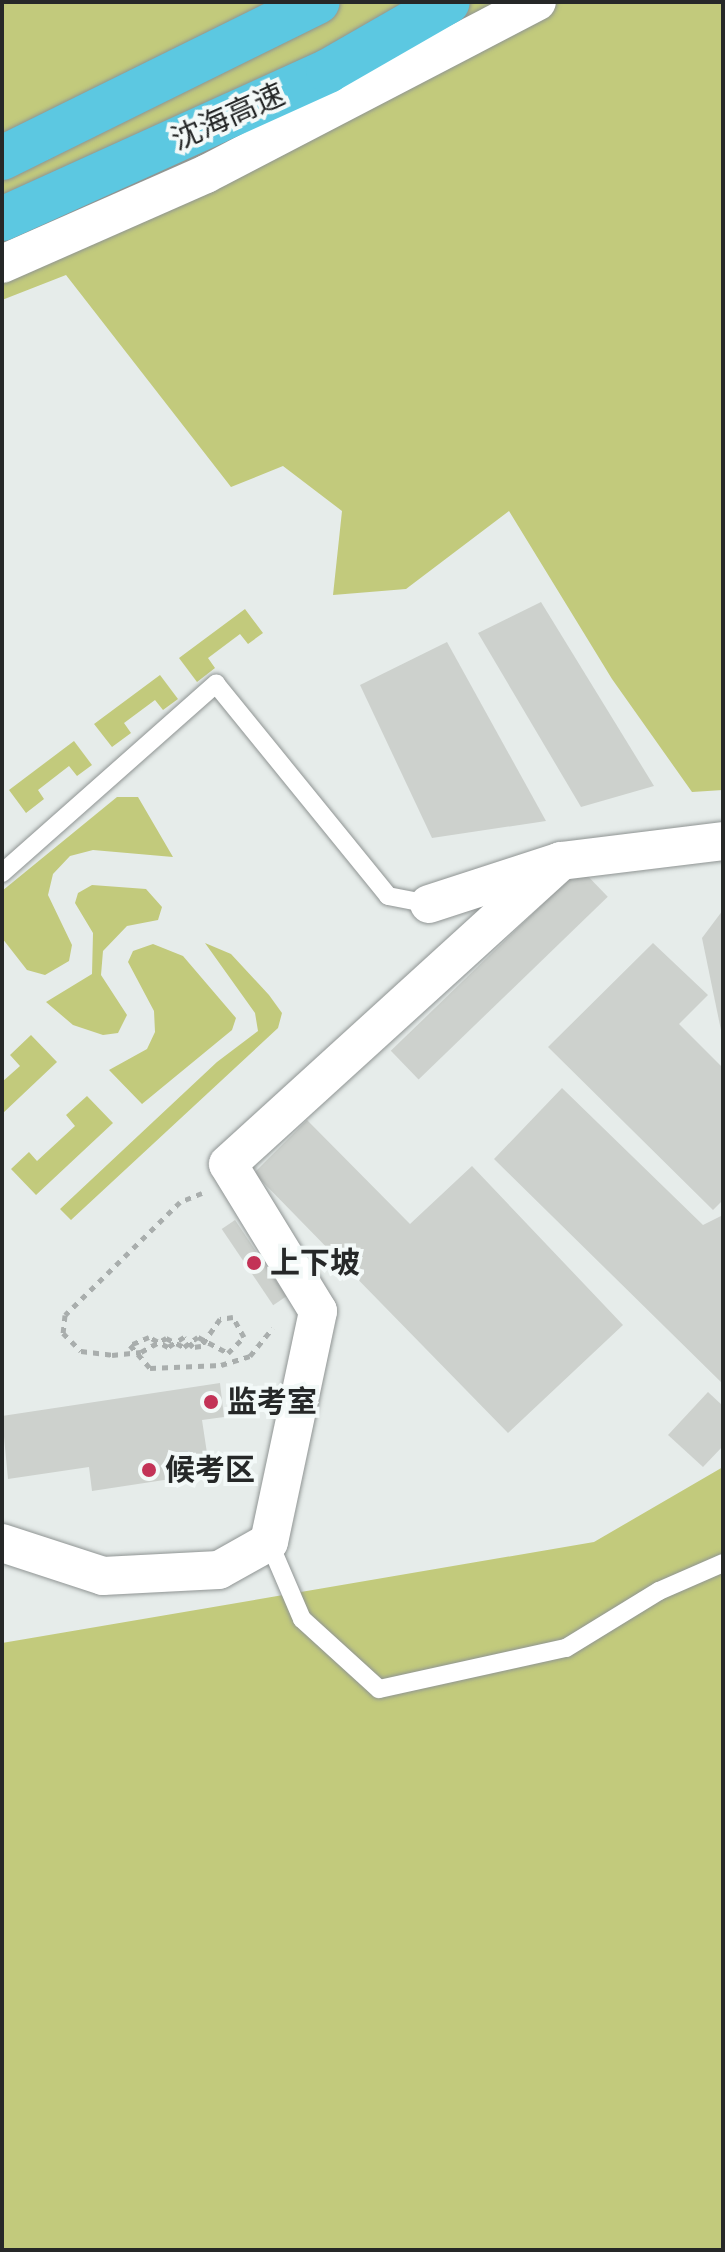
<!DOCTYPE html>
<html>
<head>
<meta charset="utf-8">
<style>
	body { margin:0 }
	#map { position:relative; width:725px; height:2252px; overflow:hidden; background:#e6ecea; font-family:Cabin,"Noto Sans SC",sans-serif }
	div>[style] { position:absolute }
	.green>* { inset:0; background:#c2ca7c }
	.building>* { inset:0; background:#cdd1cd; transform-origin:0 0 }
	.path>* { height:5px; margin-top:-2.5px; transform-origin:0; background:repeating-linear-gradient(90deg,#a9aead 0 6px,transparent 0 12px) }
	.roads { filter:drop-shadow(0 0 2px #8f9493) drop-shadow(0 0 2px #8f9493) }
	.service>* { height:18px; margin:-9px; padding:0 9px; transform-origin:9px; border-radius:9px; background:#fff }
	.minor>* { height:38px; margin:-19px; padding:0 19px; transform-origin:19px; border-radius:19px; background:#fff }
	.motorway>* { height:44px; margin:-22px; padding:0 22px; transform-origin:22px; border-radius:22px; background:#5cc8e1 }
	.dots>* { width:22px; height:22px; translate:-50% -50%; box-sizing:border-box; border:4px solid #f3f9f8; border-radius:50% }
	span { translate:-50% -50%; white-space:nowrap; text-align:center; line-height:1.15; -webkit-text-stroke:8px #f3f9f8; paint-order:stroke }
	.street-label { font-size:30px; color:#262828 }
	.poi-label { font-size:30px; color:#262828; font-weight:700 }
	.left { translate:0 -50%; text-align:left }
	.frame { position:absolute; inset:0; border:4px solid #262828; pointer-events:none }
</style>
</head>
<body>
<div id="map">
	<div class="green">
		<div style="clip-path:polygon(2px 2px,723px 2px,723px 790px,692px 792px,612px 679px,509px 511px,406px 589px,333px 595px,342px 511px,283px 466px,231px 487px,66px 275px,2px 300px)"></div>
		<div style="clip-path:polygon(245px 609px,263px 633px,248px 644px,240px 634px,208px 658px,215px 668px,197px 682px,179px 658px)"></div>
		<div style="clip-path:polygon(160px 675px,178px 699px,163px 710px,155px 700px,124px 723px,131px 733px,112px 747px,94px 724px)"></div>
		<div style="clip-path:polygon(74px 741px,92px 765px,77px 776px,69px 766px,38px 790px,44px 799px,26px 813px,9px 790px)"></div>
		<div style="clip-path:polygon(117px 797px,138px 797px,173px 857px,93px 850px,70px 856px,53px 874px,48px 895px,72px 945px,69px 961px,45px 975px,27px 970px,2px 938px,2px 891px)"></div>
		<div style="clip-path:polygon(92px 885px,146px 889px,162px 907px,158px 920px,127px 926px,103px 951px,101px 975px,127px 1015px,118px 1033px,103px 1035px,73px 1025px,46px 1002px,92px 974px,93px 933px,75px 903px,78px 893px)"></div>
		<div style="clip-path:polygon(205px 943px,231px 954px,269px 995px,282px 1013px,278px 1028px,71px 1220px,60px 1209px,217px 1062px,258px 1031px,255px 1013px)"></div>
		<div style="clip-path:polygon(153px 944px,183px 956px,236px 1018px,232px 1030px,142px 1104px,109px 1070px,147px 1049px,155px 1032px,154px 1011px,128px 962px,133px 951px)"></div>
		<div style="clip-path:polygon(31px 1035px,57px 1062px,2px 1114px,2px 1082px,20px 1066px,10px 1055px)"></div>
		<div style="clip-path:polygon(87px 1096px,113px 1123px,36px 1195px,11px 1169px,29px 1152px,37px 1161px,75px 1126px,66px 1115px)"></div>
		<div style="clip-path:polygon(723px 1467px,723px 2250px,2px 2250px,2px 1643px,594px 1542px)"></div>
	</div>
	<div class="building">
		<div style="clip-path:polygon(541px 602px,654px 786px,581px 807px,478px 633px)"></div>
		<div style="clip-path:polygon(447px 642px,546px 821px,432px 838px,360px 685px)"></div>
		<div style="left:580px;top:868px;width:40px;height:263px;rotate:46deg"></div>
		<div style="clip-path:polygon(723px 910px,723px 1035px,722px 1035px,702px 938px)"></div>
		<div style="clip-path:polygon(653px 943px,708px 995px,679px 1024px,723px 1068px,723px 1200px,713px 1210px,548px 1047px)"></div>
		<div style="clip-path:polygon(562px 1088px,703px 1225px,723px 1215px,723px 1384px,494px 1159px)"></div>
		<div style="clip-path:polygon(307px 1120px,410px 1224px,472px 1166px,623px 1325px,508px 1433px,254px 1173px)"></div>
		<div style="left:235px;top:1220px;width:92px;height:16px;rotate:56deg"></div>
		<div style="clip-path:polygon(220px 1383px,224px 1417px,202px 1420px,210px 1473px,92px 1491px,89px 1467px,8px 1479px,2px 1416px)"></div>
		<div style="clip-path:polygon(708px 1392px,723px 1406px,723px 1446px,703px 1467px,668px 1435px)"></div>
	</div>
	<div class="path">
		<div style="left:202px;top:1193px;width:24px;rotate:158deg"></div>
		<div style="left:180px;top:1202px;width:161px;rotate:135.5deg"></div>
		<div style="left:65px;top:1315px;width:18px;rotate:96deg"></div>
		<div style="left:63px;top:1333px;width:25px;rotate:45deg"></div>
		<div style="left:81px;top:1351px;width:31px;rotate:7deg"></div>
		<div style="left:112px;top:1355px;width:29px;rotate:-6deg"></div>
		<div style="left:141px;top:1352px;width:29px;rotate:-29deg"></div>
		<div style="left:166px;top:1338px;width:20px;rotate:27deg"></div>
		<div style="left:184px;top:1347px;width:17px;rotate:-36deg"></div>
		<div style="left:198px;top:1337px;width:34px;rotate:28deg"></div>
		<div style="left:228px;top:1353px;width:23px;rotate:-45deg"></div>
		<div style="left:244px;top:1337px;width:23px;rotate:-119deg"></div>
		<div style="left:233px;top:1317px;width:13px;rotate:171deg"></div>
		<div style="left:220px;top:1319px;width:33px;rotate:125deg"></div>
		<div style="left:201px;top:1346px;width:8px;rotate:173deg"></div>
		<div style="left:193px;top:1347px;width:13px;rotate:-132deg"></div>
		<div style="left:184px;top:1337px;width:19px;rotate:148deg"></div>
		<div style="left:168px;top:1347px;width:21px;rotate:-152deg"></div>
		<div style="left:149px;top:1337px;width:21px;rotate:157deg"></div>
		<div style="left:130px;top:1345px;width:30px;rotate:49deg"></div>
		<div style="left:150px;top:1368px;width:71px;rotate:-2.4deg"></div>
		<div style="left:221px;top:1365px;width:30px;rotate:-17deg"></div>
		<div style="left:250px;top:1356px;width:36px;rotate:-51deg"></div>
	</div>
	<div class="roads">
		<div class="service">
			<div style="left:2px;top:873px;width:286px;rotate:-41.5deg"></div>
			<div style="left:216px;top:684px;width:273px;rotate:50.9deg"></div>
			<div style="left:388px;top:896px;width:42px;rotate:11deg"></div>
			<div style="left:269px;top:1542px;width:84px;rotate:66.8deg"></div>
			<div style="left:302px;top:1619px;width:104px;rotate:42.3deg"></div>
			<div style="left:379px;top:1689px;width:191px;rotate:-12.4deg"></div>
			<div style="left:566px;top:1648px;width:109px;rotate:-31.5deg"></div>
			<div style="left:659px;top:1591px;width:70px;rotate:-23.6deg"></div>
		</div>
		<div class="minor">
			<div style="left:2px;top:264px;width:223px;rotate:-23.8deg"></div>
			<div style="left:206px;top:174px;width:373px;rotate:-27.5deg"></div>
			<div style="left:429px;top:904px;width:139px;rotate:-18deg"></div>
			<div style="left:561px;top:861px;width:163px;rotate:-7deg"></div>
			<div style="left:2px;top:1543px;width:106px;rotate:18.1deg"></div>
			<div style="left:103px;top:1576px;width:116px;rotate:-3deg"></div>
			<div style="left:219px;top:1570px;width:57px;rotate:-29.2deg"></div>
			<div style="left:269px;top:1542px;width:236px;rotate:-78deg"></div>
			<div style="left:318px;top:1311px;width:172px;rotate:-121.5deg"></div>
			<div style="left:228px;top:1164px;width:450px;rotate:-42.3deg"></div>
		</div>
		<div class="motorway">
			<div style="left:2px;top:158px;width:352px;rotate:-26.3deg"></div>
			<div style="left:2px;top:219px;width:358px;rotate:-24.4deg"></div>
			<div style="left:328px;top:71px;width:138px;rotate:-29.9deg"></div>
		</div>
	</div>
	<div class="dots">
		<div style="left:254px;top:1263px;background:#c33357"></div>
		<div style="left:211px;top:1402px;background:#c33357"></div>
		<div style="left:149px;top:1470px;background:#c33357"></div>
	</div>
	<div class="street-label">
		<span style="left:228px;top:117px;rotate:-24deg">沈海高速</span>
	</div>
	<div class="poi-label">
		<span class="left" style="left:270px;top:1263px">上下坡</span>
		<span class="left" style="left:227px;top:1402px">监考室</span>
		<span class="left" style="left:165px;top:1470px">候考区</span>
	</div>
	<div class="frame"></div>
</div>
</body>
</html>
